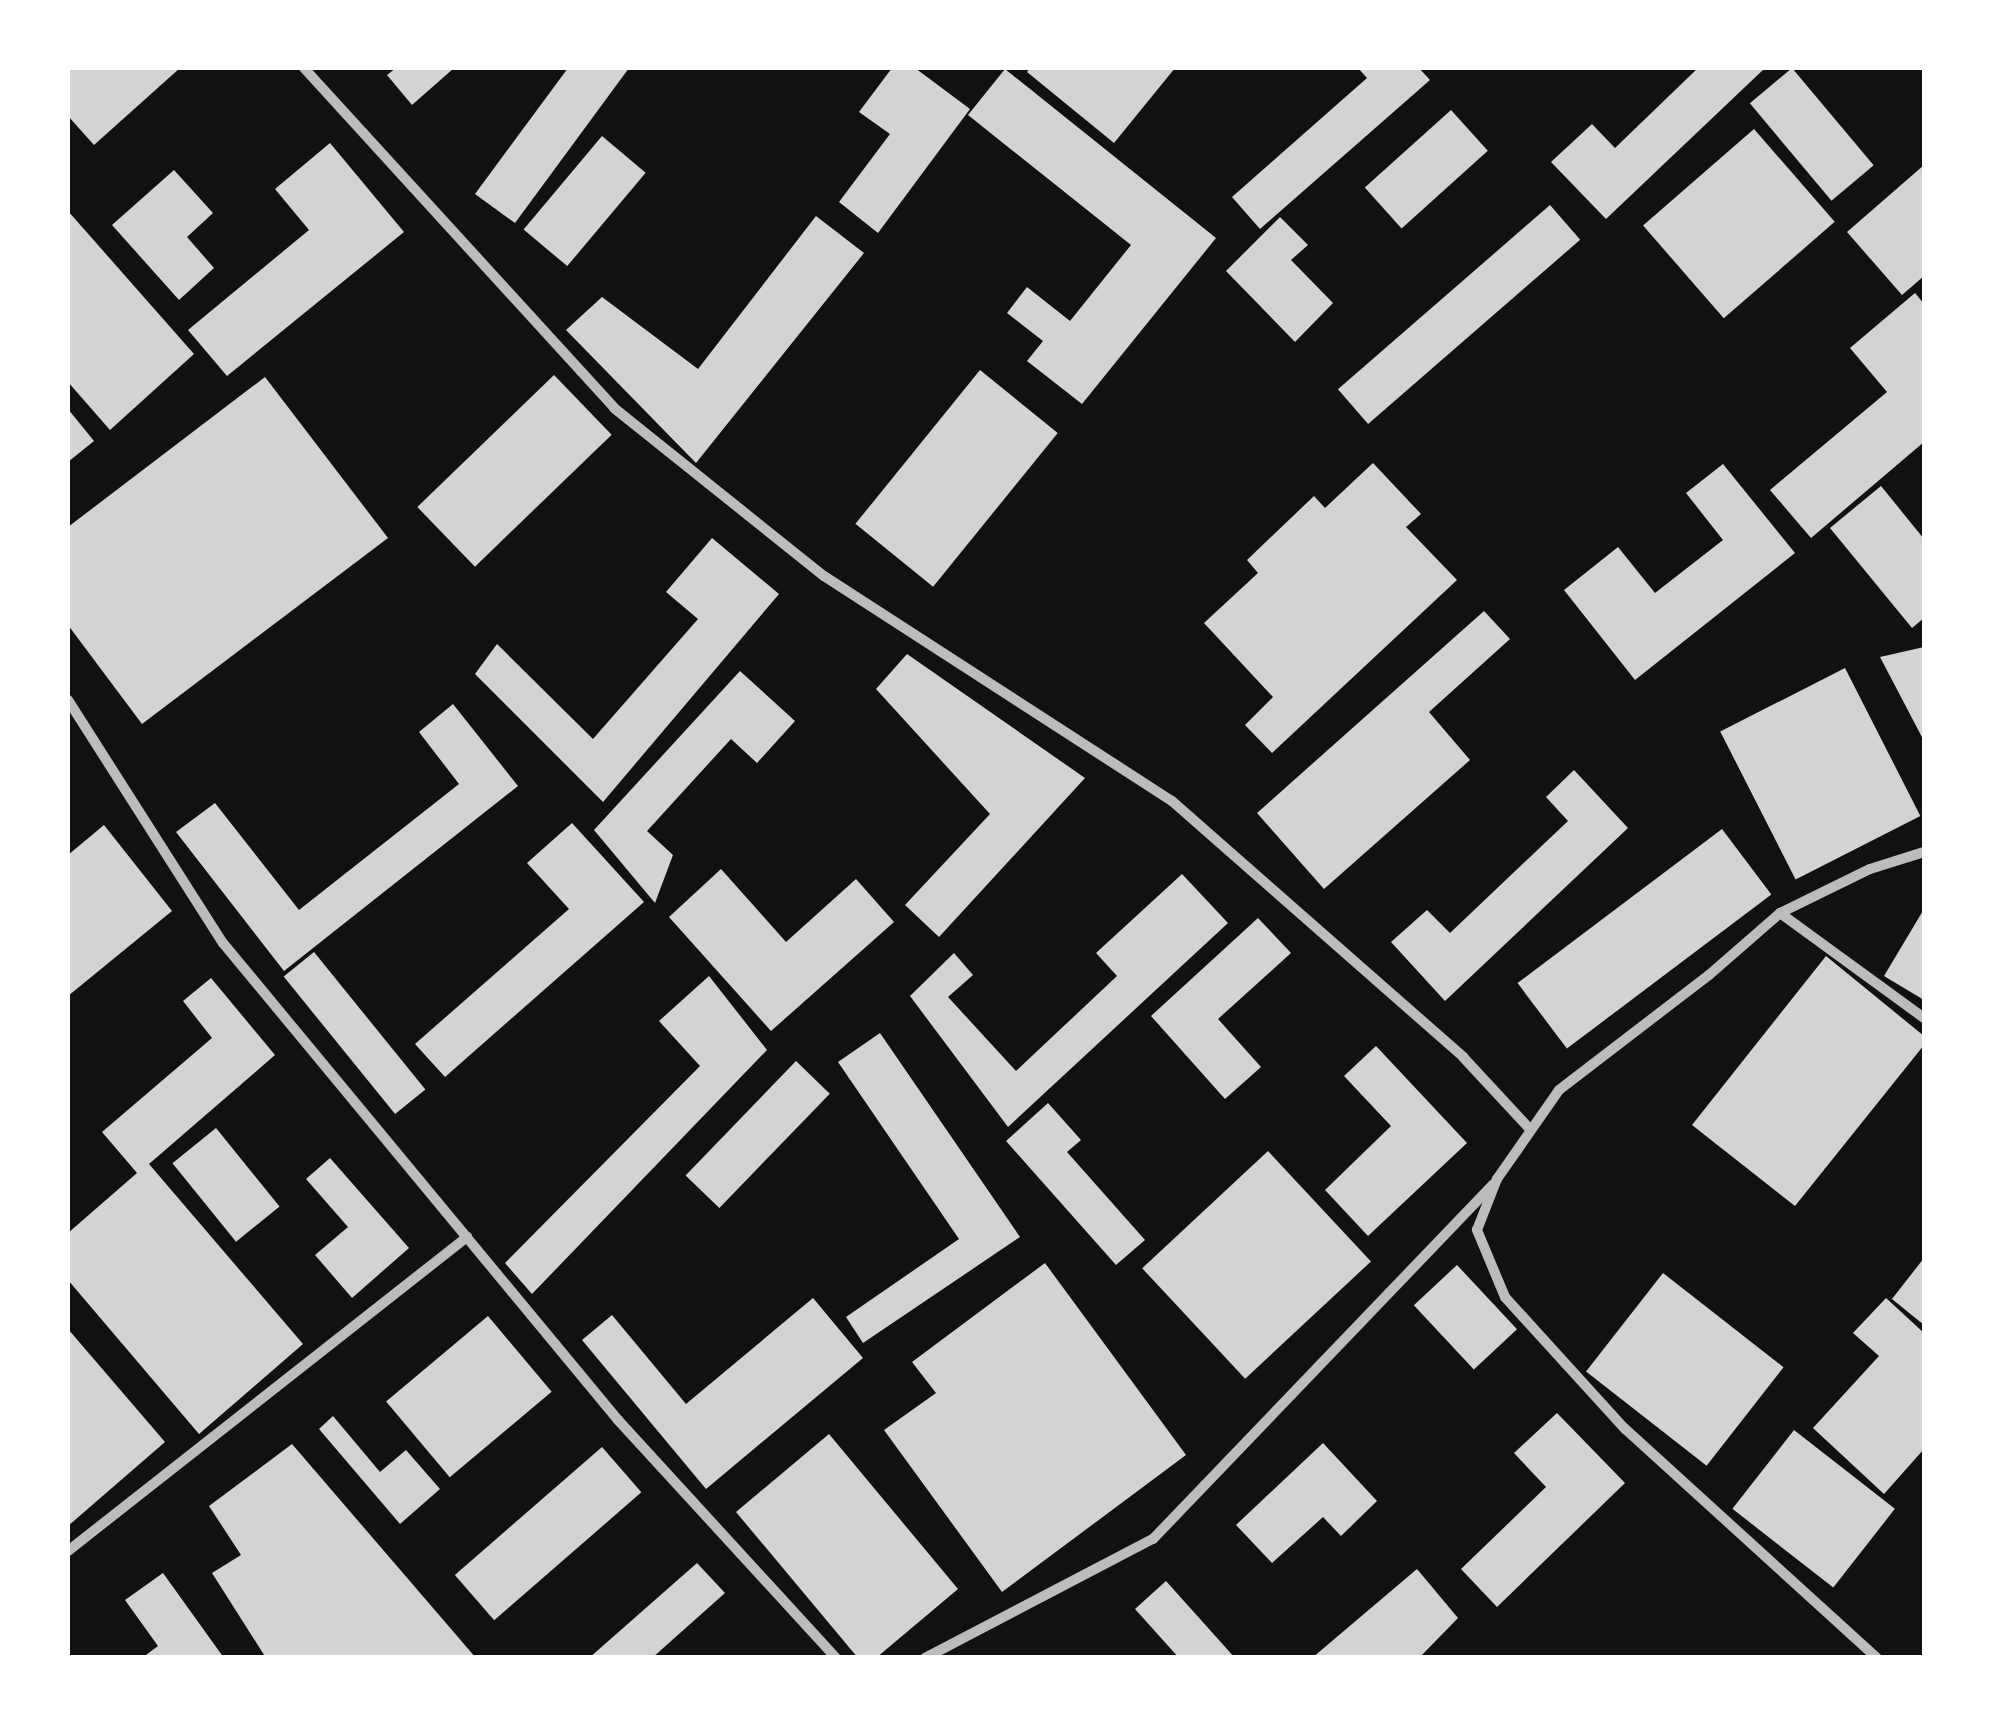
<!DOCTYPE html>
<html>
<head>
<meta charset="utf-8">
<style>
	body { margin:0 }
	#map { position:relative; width:1992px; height:1725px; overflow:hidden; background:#111; font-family:"Playfair Display",serif }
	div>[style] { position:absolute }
	.building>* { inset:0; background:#d3d3d3; transform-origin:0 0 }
	.minor>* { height:10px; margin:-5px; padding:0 5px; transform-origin:5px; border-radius:5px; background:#bcbcbc }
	span { translate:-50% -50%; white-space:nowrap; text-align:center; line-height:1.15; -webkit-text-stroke:10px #fff; paint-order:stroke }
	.frame { position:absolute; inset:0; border:70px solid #fff; pointer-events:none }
</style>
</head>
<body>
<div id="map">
	<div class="building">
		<div style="clip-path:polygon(68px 68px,180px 68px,94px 145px,68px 116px)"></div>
		<div style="clip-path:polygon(396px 68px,454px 68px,412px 105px,387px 75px)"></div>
		<div style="clip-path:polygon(568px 68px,629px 68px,515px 223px,475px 194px)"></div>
		<div style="clip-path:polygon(892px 68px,915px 68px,970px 109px,878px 233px,839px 202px,890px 134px,859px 112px)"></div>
		<div style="clip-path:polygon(1030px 68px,1175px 68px,1114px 143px,1027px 72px)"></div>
		<div style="clip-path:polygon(1358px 68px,1419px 68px,1430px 80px,1260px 229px,1232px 197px,1367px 78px)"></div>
		<div style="clip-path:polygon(1698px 68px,1765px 68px,1606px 219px,1551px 162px,1592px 124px,1615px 148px)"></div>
		<div style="left:1792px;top:68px;width:127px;height:55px;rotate:50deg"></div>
		<div style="clip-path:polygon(1005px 69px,1216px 238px,1082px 404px,1027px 361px,1043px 341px,1007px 313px,1027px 287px,1070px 321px,1131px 245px,968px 115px)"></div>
		<div style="left:1451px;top:110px;width:55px;height:116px;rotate:48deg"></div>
		<div style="left:1754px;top:129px;width:123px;height:147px;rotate:49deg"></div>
		<div style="left:602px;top:136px;width:57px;height:122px;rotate:40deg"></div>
		<div style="clip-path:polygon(330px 143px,404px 232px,227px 376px,188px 330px,309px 230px,275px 189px)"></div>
		<div style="clip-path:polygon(1924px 165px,1924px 276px,1902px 295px,1847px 232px)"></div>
		<div style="clip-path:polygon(174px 170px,213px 213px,187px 237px,214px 268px,179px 300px,112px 225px)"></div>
		<div style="left:1550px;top:205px;width:46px;height:281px;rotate:49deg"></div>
		<div style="clip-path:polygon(68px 211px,194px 354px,110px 430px,68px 382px)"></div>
		<div style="clip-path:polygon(816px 216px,864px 253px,696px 463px,566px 330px,602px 297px,698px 369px)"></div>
		<div style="clip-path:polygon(1280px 217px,1308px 245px,1291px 260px,1333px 303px,1295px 342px,1226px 271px)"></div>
		<div style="clip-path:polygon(1915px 293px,1924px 304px,1924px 442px,1811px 538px,1770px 490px,1887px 392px,1850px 348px)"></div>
		<div style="left:980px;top:370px;width:100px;height:198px;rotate:39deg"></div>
		<div style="left:554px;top:375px;width:83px;height:190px;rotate:46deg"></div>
		<div style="clip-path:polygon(265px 377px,388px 538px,142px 724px,68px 625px,68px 527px)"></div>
		<div style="clip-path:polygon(68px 409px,94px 441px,68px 462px)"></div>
		<div style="clip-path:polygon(1373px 463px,1421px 514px,1406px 527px,1457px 580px,1272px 753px,1245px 725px,1273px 697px,1204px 623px,1258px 573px,1247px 560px,1314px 496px,1325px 508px)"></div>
		<div style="clip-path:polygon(1723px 464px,1795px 553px,1635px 680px,1564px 590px,1618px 547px,1655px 593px,1723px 540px,1686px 493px)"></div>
		<div style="clip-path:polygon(1881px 486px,1924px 539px,1924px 618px,1912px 628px,1830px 528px)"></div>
		<div style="clip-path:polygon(712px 538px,779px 594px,603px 802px,475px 674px,497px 644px,593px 739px,698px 619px,666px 592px)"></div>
		<div style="clip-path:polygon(1484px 611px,1510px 639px,1429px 712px,1470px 760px,1324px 889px,1257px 813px)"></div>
		<div style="clip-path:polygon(1924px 647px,1924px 741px,1880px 657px)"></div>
		<div style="clip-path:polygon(907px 654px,1085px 778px,939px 937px,905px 905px,990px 814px,876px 689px)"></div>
		<div style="left:1845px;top:668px;width:166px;height:140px;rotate:63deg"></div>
		<div style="clip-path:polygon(740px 671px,795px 721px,757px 763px,731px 739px,647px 831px,673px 855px,655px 903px,594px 830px)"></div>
		<div style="clip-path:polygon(453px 704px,518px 786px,284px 971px,176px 832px,215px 803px,299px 910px,459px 784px,419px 732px)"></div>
		<div style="clip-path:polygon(1574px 770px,1628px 828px,1445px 1001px,1391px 942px,1427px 910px,1450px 933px,1568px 821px,1546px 797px)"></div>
		<div style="clip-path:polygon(572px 823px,644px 902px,445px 1077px,415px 1044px,569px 909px,527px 863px)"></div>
		<div style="clip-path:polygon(104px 825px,172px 911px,68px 996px,68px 855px)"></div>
		<div style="left:1722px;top:829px;width:82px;height:256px;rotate:53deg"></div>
		<div style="clip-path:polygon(721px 869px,786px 942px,856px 879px,894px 922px,771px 1031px,669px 917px)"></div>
		<div style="clip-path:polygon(1182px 874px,1228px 923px,1008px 1127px,910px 996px,954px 953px,973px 975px,948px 997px,1016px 1071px,1117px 976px,1096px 953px)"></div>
		<div style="clip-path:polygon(1924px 909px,1924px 1000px,1884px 976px)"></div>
		<div style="clip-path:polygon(1258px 918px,1291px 953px,1218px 1019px,1261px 1067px,1225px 1099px,1151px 1016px)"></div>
		<div style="left:314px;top:952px;width:177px;height:39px;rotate:51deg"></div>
		<div style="clip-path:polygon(1826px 956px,1924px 1036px,1924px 1045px,1795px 1206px,1692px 1125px)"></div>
		<div style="clip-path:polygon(709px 976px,767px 1050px,532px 1294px,505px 1263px,700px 1066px,659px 1021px)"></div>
		<div style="clip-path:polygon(211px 978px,275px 1055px,149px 1164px,303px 1344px,199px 1434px,68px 1280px,68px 1233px,137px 1173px,102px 1132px,212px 1038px,183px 1001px)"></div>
		<div style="clip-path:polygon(880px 1033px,1020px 1237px,863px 1343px,846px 1317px,959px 1239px,838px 1062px)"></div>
		<div style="clip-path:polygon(1376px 1046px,1467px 1143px,1368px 1236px,1325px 1190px,1391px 1126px,1344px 1076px)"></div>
		<div style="left:796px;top:1061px;width:47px;height:159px;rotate:44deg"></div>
		<div style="clip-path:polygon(1048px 1103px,1081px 1140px,1067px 1152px,1145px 1240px,1116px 1265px,1006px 1141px)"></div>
		<div style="left:216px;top:1128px;width:101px;height:56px;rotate:51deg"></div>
		<div style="left:1268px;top:1151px;width:151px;height:172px;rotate:47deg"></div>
		<div style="clip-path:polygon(330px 1158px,409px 1248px,352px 1298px,315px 1255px,348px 1227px,306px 1179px)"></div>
		<div style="clip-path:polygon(1924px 1258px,1924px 1325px,1892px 1299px)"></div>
		<div style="clip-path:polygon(1045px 1263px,1186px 1455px,1002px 1592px,884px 1430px,936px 1393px,912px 1362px)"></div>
		<div style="left:1457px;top:1265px;width:88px;height:59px;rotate:47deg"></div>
		<div style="left:1663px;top:1273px;width:153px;height:125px;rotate:38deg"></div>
		<div style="clip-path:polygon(813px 1298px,863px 1358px,706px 1489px,582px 1340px,612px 1315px,686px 1404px)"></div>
		<div style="clip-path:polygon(1886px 1298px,1924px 1333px,1924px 1449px,1884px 1494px,1813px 1428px,1879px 1356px,1853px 1333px)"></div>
		<div style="left:488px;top:1316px;width:99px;height:133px;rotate:50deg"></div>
		<div style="clip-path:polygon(68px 1329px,165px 1442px,68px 1526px)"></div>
		<div style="clip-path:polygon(1557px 1413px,1625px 1483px,1497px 1607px,1461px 1569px,1546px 1487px,1514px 1453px)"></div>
		<div style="clip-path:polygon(333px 1416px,380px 1472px,406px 1450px,440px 1489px,400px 1524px,319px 1429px)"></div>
		<div style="left:1794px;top:1430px;width:128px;height:100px;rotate:38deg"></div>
		<div style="clip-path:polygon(829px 1434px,958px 1589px,876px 1658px,858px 1658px,736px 1512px)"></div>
		<div style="clip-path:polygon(1323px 1443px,1377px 1501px,1341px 1536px,1323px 1517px,1272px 1563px,1236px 1525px)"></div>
		<div style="clip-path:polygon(292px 1444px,476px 1658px,266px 1658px,212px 1573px,241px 1555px,209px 1506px)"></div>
		<div style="left:602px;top:1447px;width:60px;height:195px;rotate:49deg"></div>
		<div style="clip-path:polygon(697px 1563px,725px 1593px,652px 1658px,589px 1658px)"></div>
		<div style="clip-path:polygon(1417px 1569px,1458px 1618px,1419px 1658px,1312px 1658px)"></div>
		<div style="clip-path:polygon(163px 1573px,224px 1658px,142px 1658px,158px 1646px,125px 1600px)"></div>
		<div style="clip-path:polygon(1166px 1581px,1235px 1658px,1179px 1658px,1135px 1609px)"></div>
	</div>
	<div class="minor">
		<div style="left:304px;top:68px;width:460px;rotate:47.6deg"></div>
		<div style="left:614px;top:408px;width:269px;rotate:38.7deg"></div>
		<div style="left:824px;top:576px;width:414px;rotate:32.9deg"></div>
		<div style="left:1172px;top:801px;width:388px;rotate:41.3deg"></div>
		<div style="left:1463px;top:1057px;width:97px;rotate:47.1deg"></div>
		<div style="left:68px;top:700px;width:288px;rotate:57.5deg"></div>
		<div style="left:223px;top:943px;width:619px;rotate:50.37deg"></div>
		<div style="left:618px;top:1420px;width:323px;rotate:47.5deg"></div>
		<div style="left:1780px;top:913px;width:178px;rotate:36.1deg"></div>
		<div style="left:68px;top:1551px;width:508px;rotate:-38.2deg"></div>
		<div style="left:925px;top:1658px;width:257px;rotate:-27.6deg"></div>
		<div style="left:1153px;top:1539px;width:492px;rotate:-46.2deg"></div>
		<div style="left:1877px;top:1658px;width:341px;rotate:-137.7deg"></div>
		<div style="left:1625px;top:1429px;width:178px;rotate:-132.3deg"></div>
		<div style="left:1505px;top:1297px;width:73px;rotate:-112.7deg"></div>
		<div style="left:1477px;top:1230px;width:55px;rotate:-68.6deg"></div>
		<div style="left:1497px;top:1179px;width:108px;rotate:-55.1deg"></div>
		<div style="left:1559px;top:1090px;width:189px;rotate:-37.5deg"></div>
		<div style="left:1709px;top:975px;width:94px;rotate:-41.1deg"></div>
		<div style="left:1780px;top:913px;width:100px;rotate:-26.1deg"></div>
		<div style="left:1870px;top:869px;width:57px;rotate:-17.5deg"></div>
	</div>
	<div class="frame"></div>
</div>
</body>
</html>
